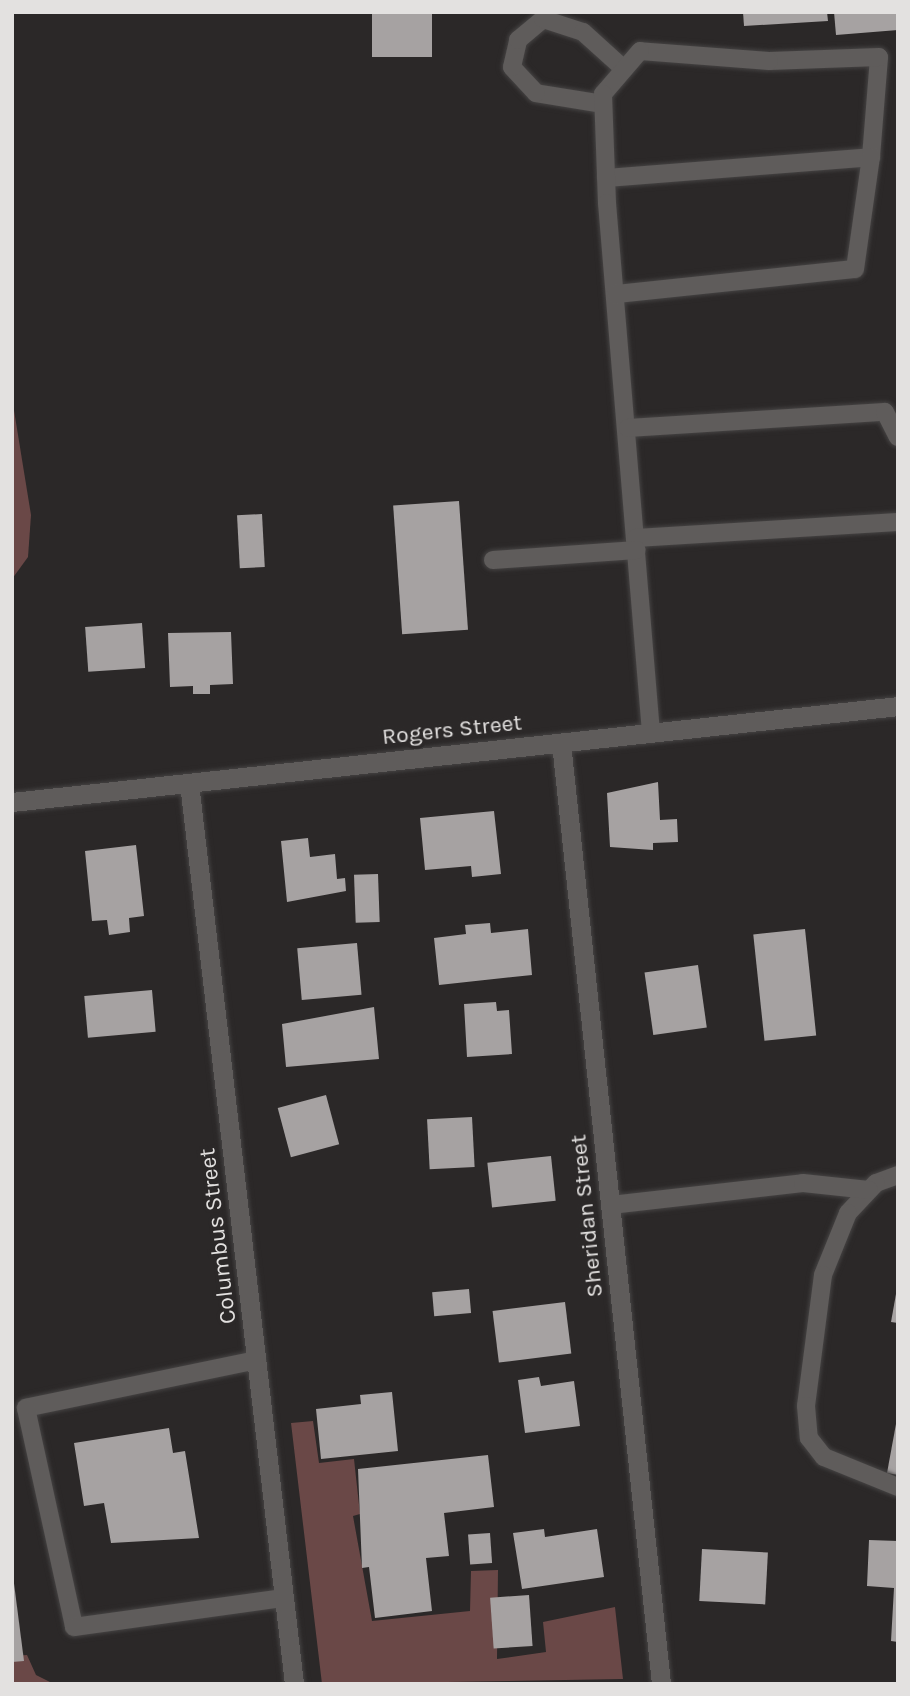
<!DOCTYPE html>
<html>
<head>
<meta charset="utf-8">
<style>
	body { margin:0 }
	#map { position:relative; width:910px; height:1696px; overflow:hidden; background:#2b2828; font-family:Karla,sans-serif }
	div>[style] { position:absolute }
	.green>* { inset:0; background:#6a4847 }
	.building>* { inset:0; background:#a6a2a2; transform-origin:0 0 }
	.roads { filter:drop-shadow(0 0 2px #454343) drop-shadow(0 0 2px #454343) }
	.service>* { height:18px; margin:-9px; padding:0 9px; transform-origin:9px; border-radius:9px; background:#5f5c5b }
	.minor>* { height:19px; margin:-9.5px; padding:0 9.5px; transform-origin:9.5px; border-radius:9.5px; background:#5f5c5b }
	span { translate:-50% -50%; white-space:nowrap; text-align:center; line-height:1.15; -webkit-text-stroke:7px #2b2828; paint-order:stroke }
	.street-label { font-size:23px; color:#e3e1e0 }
	.frame { position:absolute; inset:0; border:14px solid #e3e1e0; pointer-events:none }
</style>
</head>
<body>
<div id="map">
	<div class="green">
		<div style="clip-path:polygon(12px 398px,31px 515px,28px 557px,12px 579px)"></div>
		<div style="clip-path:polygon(313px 1421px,319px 1463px,354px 1459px,360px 1514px,353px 1516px,372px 1621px,470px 1611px,471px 1571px,498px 1570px,497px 1659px,546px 1652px,543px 1622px,615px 1607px,623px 1679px,322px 1684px,291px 1423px)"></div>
		<div style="clip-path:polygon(27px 1655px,36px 1675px,54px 1684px,12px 1684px,12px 1656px)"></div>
	</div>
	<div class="building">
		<div style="left:372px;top:12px;width:60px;height:45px"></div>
		<div style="clip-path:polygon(743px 12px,827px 12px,828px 21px,744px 26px)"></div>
		<div style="clip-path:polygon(834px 12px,898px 12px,898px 30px,836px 35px)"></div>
		<div style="left:459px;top:501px;width:129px;height:66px;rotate:86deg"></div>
		<div style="left:262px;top:514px;width:53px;height:25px;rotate:87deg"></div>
		<div style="left:142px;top:623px;width:45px;height:57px;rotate:86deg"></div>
		<div style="clip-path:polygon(231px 632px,233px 684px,210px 685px,210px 694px,193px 694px,193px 686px,170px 687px,168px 633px)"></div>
		<div style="clip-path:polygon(658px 782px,660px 820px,677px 819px,678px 842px,653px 843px,653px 850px,610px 847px,607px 793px)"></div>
		<div style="clip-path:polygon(494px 811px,501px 874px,472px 877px,471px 866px,425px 870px,420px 818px)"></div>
		<div style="clip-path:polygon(308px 838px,310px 857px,335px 854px,337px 879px,345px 878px,346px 891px,287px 902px,281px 841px)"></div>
		<div style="clip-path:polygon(136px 845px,144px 916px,129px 918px,130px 932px,109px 935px,107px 920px,92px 921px,85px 851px)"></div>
		<div style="left:378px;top:874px;width:48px;height:24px;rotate:88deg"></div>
		<div style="clip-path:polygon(490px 923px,491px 933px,528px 929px,532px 975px,439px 985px,434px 938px,466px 934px,465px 925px)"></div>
		<div style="left:805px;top:929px;width:107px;height:52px;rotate:84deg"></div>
		<div style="left:357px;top:943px;width:52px;height:60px;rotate:85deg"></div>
		<div style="left:698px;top:965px;width:63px;height:54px;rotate:82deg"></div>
		<div style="left:152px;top:990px;width:42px;height:68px;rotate:85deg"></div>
		<div style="clip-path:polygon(496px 1002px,497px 1011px,509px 1010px,512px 1054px,467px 1057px,464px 1004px)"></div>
		<div style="clip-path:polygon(374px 1007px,379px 1059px,286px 1067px,282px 1024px)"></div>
		<div style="left:326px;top:1095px;width:51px;height:50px;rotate:75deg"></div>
		<div style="left:472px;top:1117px;width:50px;height:45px;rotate:87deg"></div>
		<div style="left:551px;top:1156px;width:45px;height:64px;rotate:84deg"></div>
		<div style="left:469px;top:1289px;width:24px;height:37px;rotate:85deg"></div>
		<div style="clip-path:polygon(896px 1294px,898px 1294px,898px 1323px,891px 1322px)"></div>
		<div style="left:565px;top:1302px;width:52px;height:73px;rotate:83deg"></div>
		<div style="clip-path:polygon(539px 1377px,541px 1386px,574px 1381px,580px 1426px,525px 1433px,518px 1380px)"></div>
		<div style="clip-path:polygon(392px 1392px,398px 1451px,321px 1459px,316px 1409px,361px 1404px,360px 1395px)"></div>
		<div style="clip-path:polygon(896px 1424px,898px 1424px,898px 1475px,887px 1473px)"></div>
		<div style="clip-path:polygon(169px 1428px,173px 1453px,185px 1451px,199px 1538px,111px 1543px,104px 1503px,84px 1506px,74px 1443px)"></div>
		<div style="clip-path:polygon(488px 1455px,494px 1507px,444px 1513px,449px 1556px,426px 1558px,432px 1611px,375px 1618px,369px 1567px,362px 1568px,358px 1469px)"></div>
		<div style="clip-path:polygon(544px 1529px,545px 1537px,597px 1529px,604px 1577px,522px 1589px,513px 1533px)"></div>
		<div style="left:490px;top:1533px;width:30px;height:22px;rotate:86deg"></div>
		<div style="clip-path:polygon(869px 1540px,898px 1541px,898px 1642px,891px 1641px,894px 1588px,867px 1586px)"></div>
		<div style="left:702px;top:1549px;width:66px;height:52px;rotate:3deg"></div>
		<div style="clip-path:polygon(12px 1568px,24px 1661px,12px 1662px)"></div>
		<div style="left:529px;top:1595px;width:51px;height:39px;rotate:86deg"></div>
	</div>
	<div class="roads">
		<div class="service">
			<div style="left:603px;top:104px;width:68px;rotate:-170.7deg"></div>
			<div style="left:536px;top:93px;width:35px;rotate:-133deg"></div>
			<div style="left:512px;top:67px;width:28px;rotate:-77deg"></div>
			<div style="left:518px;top:40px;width:33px;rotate:-40deg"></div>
			<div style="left:543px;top:19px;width:42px;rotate:18deg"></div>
			<div style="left:583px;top:32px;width:55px;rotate:42.1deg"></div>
			<div style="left:606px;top:178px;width:266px;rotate:-4.5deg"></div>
			<div style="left:871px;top:157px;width:100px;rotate:-85.4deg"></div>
			<div style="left:879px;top:57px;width:110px;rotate:177.9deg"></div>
			<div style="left:769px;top:61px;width:129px;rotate:-175.6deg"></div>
			<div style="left:640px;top:51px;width:57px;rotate:130.7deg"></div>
			<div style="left:603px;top:94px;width:109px;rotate:87.9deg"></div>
			<div style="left:607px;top:203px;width:532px;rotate:85.25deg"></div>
			<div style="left:616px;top:294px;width:240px;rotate:-6deg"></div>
			<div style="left:855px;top:269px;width:113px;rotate:-81.9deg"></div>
			<div style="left:628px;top:428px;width:257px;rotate:-3.6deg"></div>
			<div style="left:885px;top:412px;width:28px;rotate:63deg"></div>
			<div style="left:636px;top:538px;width:262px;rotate:-3.5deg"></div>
			<div style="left:493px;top:560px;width:144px;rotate:-4deg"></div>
			<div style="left:898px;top:1175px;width:23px;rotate:160deg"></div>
			<div style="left:876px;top:1183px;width:41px;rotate:133deg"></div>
			<div style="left:848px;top:1213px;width:67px;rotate:112deg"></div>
			<div style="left:823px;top:1275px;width:132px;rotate:97.4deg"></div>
			<div style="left:806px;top:1406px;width:32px;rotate:85deg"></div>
			<div style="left:809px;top:1438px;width:24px;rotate:52deg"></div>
			<div style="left:824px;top:1457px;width:80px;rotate:22.1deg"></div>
			<div style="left:611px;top:1205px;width:193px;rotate:-6.5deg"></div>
			<div style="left:803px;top:1183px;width:66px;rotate:6.1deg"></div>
			<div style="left:257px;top:1360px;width:236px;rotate:168.3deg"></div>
			<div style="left:26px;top:1408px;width:224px;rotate:77.6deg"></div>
			<div style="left:74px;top:1627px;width:212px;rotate:-7.9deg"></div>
		</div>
		<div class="minor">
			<div style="left:561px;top:743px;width:946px;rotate:83.93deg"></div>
			<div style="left:189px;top:783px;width:907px;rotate:83.35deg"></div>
			<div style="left:12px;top:802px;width:891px;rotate:-6.18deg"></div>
		</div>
	</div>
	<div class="street-label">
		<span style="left:452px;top:730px;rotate:-6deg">Rogers Street</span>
		<span style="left:587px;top:1216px;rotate:-96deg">Sheridan Street</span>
		<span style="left:218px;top:1236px;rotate:-97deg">Columbus Street</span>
	</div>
	<div class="frame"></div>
</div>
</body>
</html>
